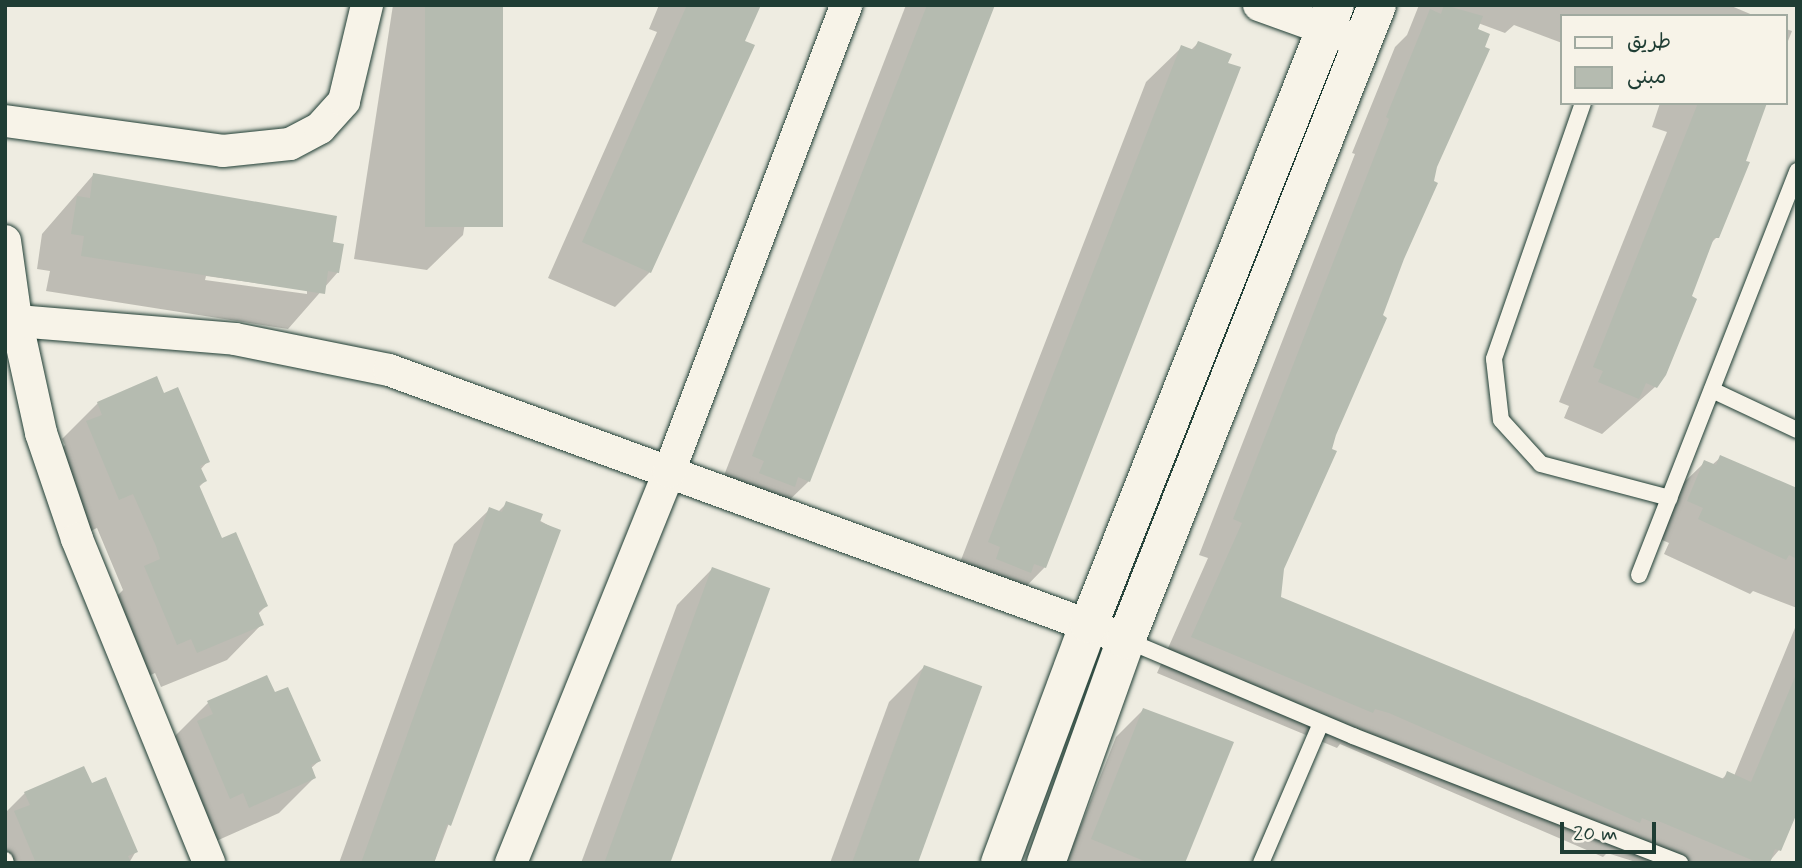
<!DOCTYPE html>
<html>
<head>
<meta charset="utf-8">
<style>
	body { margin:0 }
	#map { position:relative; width:1802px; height:868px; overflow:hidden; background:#eeece1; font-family:Mynerve,"Playpen Sans Arabic",sans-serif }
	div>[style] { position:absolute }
	.shadow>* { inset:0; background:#0003 }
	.building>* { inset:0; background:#b5bbb0; transform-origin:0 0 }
	.roads { filter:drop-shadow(0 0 2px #1f3d34) drop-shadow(0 0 2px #1f3d34) }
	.lane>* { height:16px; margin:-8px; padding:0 8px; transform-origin:8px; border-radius:8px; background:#f7f3e8 }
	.street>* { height:32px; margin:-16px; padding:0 16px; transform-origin:16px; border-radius:16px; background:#f7f3e8 }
	.secondary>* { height:38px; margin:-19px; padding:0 19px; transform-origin:19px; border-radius:19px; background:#f7f3e8 }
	span { translate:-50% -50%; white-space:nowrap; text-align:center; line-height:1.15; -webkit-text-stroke:7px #f7f3e8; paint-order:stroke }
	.frame { position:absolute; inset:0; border:7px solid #1f3d34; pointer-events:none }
	.legend { position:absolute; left:1560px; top:14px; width:228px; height:91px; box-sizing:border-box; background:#f7f3e8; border:2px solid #a1aaa0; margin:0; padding:9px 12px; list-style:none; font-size:21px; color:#1f3d34 }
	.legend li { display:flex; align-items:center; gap:14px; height:35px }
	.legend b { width:35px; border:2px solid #a1aaa0 }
	.scale { position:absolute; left:1560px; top:822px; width:96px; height:32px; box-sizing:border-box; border:4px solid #1f3d34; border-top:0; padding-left:9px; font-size:21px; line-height:24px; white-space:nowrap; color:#1f3d34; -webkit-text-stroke:5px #f7f3e8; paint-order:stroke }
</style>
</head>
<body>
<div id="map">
	<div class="shadow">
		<div style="clip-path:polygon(393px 5px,499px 5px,463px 235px,427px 270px,354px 259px)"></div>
		<div style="clip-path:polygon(659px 5px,759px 5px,650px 272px,615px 307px,548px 278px,657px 32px,649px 29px)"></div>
		<div style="clip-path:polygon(906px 5px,993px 5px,809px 481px,773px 516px,718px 491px)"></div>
		<div style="clip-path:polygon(1419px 5px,1729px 5px,1755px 16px,1562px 16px,1562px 43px,1514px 25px,1505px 33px,1478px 23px,1402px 259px,1282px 569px,1279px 598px,1721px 780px,1727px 774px,1734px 776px,1797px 623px,1797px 809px,1779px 850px,1768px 863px,1639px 863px,1607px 853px,1603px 857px,1340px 744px,1337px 748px,1157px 673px,1208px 558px,1199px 555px,1355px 154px,1352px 153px,1395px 47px,1407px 35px)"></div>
		<div style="clip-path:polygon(1786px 29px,1792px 31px,1786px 46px)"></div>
		<div style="clip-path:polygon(1198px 43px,1045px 567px,1010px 603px,954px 578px,1146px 82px,1182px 47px,1191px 50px)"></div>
		<div style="clip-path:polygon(1660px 103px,1765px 103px,1717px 237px,1710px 244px,1655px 387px,1602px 434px,1564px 418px,1569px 406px,1559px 402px,1667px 132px,1652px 127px)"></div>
		<div style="clip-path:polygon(evenodd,94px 174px,331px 243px,338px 272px,288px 329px,46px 291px,50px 271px,37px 269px,42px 234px,94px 174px,206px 276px,307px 290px,307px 294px,205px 280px,206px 276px)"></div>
		<div style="clip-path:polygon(163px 395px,208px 461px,200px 470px,205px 481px,199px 487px,221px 540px,266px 606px,258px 614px,262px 624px,227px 660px,161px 687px,155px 673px,142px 679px,110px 603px,123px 590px,97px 528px,84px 534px,52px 458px,65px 445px,62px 439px,98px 403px)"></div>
		<div style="clip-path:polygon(1721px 457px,1797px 490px,1797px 608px,1753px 591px,1750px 594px,1664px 554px,1669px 543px,1653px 536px,1669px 497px,1705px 462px,1712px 465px)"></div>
		<div style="clip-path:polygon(507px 503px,559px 531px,434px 863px,339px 863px,454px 544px,490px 509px,498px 512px)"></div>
		<div style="clip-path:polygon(712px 569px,667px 863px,581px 863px,677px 605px)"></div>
		<div style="clip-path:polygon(924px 667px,915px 863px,830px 863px,889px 702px)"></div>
		<div style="clip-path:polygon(274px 695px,319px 761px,310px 769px,314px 778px,279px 813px,214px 842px,173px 738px,208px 703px)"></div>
		<div style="clip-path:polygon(1143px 710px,1183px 863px,1066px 863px,1116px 737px)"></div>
		<div style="clip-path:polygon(91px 785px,136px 851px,129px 863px,5px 863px,5px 813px,25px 793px)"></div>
	</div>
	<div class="building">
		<div style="left:425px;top:5px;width:78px;height:222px"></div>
		<div style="clip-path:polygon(687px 5px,761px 5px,745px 41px,755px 45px,651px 273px,582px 242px)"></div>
		<div style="clip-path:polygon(927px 5px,995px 5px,810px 482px,798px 477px,795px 487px,759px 473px,764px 461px,752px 456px)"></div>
		<div style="clip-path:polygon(1444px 5px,1483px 16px,1478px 29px,1490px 34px,1485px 47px,1490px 49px,1437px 167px,1434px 181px,1438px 183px,1404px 259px,1383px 315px,1387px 318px,1336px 435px,1332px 449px,1337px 451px,1284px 569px,1281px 597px,1724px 779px,1727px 771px,1751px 782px,1797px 672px,1797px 813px,1781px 851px,1775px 849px,1770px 863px,1759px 863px,1656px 820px,1654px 823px,1642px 818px,1640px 823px,1389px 713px,1375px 709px,1373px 713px,1191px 637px,1242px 523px,1233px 519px,1389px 119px,1386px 117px,1430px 9px,1441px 14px)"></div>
		<div style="clip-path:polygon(1198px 41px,1232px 54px,1228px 63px,1241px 67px,1046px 568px,1034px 564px,1031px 573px,996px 559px,1000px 547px,988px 542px,1181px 45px,1194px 50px)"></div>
		<div style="clip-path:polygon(1698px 103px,1767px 103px,1746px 161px,1750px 162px,1719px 238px,1714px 238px,1692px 296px,1697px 299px,1666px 375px,1657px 388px,1646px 383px,1639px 399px,1598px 382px,1603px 371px,1593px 367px)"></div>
		<div style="clip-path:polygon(93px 173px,337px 216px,333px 242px,344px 244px,339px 273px,328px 271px,325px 294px,81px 256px,84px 236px,71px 234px,77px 196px,90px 198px)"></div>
		<div style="clip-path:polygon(157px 376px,164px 393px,178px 387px,210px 462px,200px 466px,207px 481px,199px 485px,222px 538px,236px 532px,268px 606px,258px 611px,264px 625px,197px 653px,191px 639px,177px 645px,144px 566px,160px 559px,156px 546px,133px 494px,119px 500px,86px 421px,102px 415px,97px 402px)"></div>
		<div style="clip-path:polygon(1720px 455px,1797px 488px,1797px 559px,1789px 555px,1786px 560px,1698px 519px,1703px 508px,1687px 501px,1704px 460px,1716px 465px)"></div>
		<div style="clip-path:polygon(506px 501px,543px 514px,540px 522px,561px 530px,451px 826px,447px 824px,434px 863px,361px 863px,489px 507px,502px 512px)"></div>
		<div style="left:712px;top:567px;width:62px;height:315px;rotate:20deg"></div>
		<div style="left:924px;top:665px;width:62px;height:211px;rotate:20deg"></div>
		<div style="clip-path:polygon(267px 675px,275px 692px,288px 687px,321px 761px,311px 765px,316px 778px,249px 808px,243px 793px,230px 799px,197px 721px,213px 714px,207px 701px)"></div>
		<div style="clip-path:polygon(1143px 708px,1234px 742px,1185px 863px,1149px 863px,1091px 839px)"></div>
		<div style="clip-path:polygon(84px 766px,92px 783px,106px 777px,138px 852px,128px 856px,131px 863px,36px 863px,14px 811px,30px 805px,24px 792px)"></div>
	</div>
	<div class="roads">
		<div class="lane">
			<div style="left:1583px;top:103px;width:271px;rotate:109.2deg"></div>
			<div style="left:1494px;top:359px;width:61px;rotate:83.5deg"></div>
			<div style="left:1501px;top:420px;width:59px;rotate:47.7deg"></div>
			<div style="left:1541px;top:464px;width:133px;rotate:14.8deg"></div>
			<div style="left:1712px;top:390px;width:94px;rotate:25.2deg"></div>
			<div style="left:1639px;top:575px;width:434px;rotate:-68.6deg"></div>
			<div style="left:1126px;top:640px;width:246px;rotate:22.9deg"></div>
			<div style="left:1353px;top:736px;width:351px;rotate:21.2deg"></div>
			<div style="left:5px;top:860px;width:3px;rotate:72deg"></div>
			<div style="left:1261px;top:863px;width:152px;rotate:-66.8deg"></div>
		</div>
		<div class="street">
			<div style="left:1259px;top:5px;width:95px;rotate:19.8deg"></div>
			<div style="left:5px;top:121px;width:220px;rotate:7.8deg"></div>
			<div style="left:223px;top:151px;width:67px;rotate:-6deg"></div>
			<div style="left:290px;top:144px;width:34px;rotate:-28deg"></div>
			<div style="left:320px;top:128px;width:36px;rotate:-48deg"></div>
			<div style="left:344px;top:101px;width:99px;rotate:-76.5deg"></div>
			<div style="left:5px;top:241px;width:79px;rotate:82deg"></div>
			<div style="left:16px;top:319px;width:117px;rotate:77.6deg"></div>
			<div style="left:41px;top:433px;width:112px;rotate:71.2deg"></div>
			<div style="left:77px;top:539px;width:350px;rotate:67.8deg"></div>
			<div style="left:5px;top:320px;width:231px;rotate:4.7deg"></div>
			<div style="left:235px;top:339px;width:157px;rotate:11.4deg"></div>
			<div style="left:389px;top:370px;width:770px;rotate:20.06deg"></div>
			<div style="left:511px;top:863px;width:422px;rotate:-68deg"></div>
			<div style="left:669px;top:472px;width:499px;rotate:-69.2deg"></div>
		</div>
		<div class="secondary">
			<div style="left:1000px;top:863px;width:255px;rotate:-69.6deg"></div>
			<div style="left:1089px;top:624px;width:666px;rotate:-68.33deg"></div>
			<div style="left:1046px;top:863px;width:237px;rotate:-70.3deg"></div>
			<div style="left:1126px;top:640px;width:683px;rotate:-68.43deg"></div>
		</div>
	</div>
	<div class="frame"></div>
	<ul class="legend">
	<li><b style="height:9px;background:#f7f3e8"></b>طريق</li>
	<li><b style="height:19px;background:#b5bbb0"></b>مبنى</li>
	</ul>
	<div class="scale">20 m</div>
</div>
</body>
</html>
